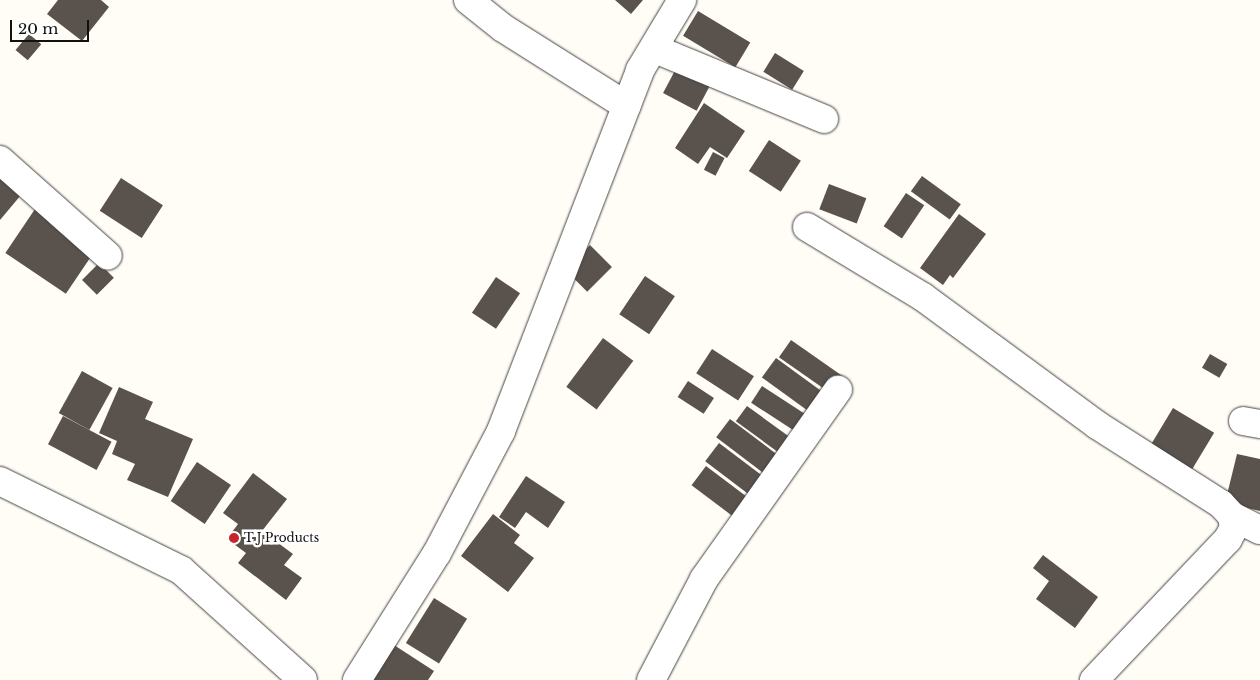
<!DOCTYPE html>
<html>
<head>
<meta charset="utf-8">
<style>
	body { margin:0 }
	#map { position:relative; width:1260px; height:680px; overflow:hidden; background:#fffdf5; font-family:"Libre Baskerville",serif }
	div>[style] { position:absolute }
	.building>* { inset:0; background:#5a524d; transform-origin:0 0 }
	.roads { filter:drop-shadow(0 0 1px #444) drop-shadow(0 0 1px #444) }
	.minor>* { height:28px; margin:-14px; padding:0 14px; transform-origin:14px; border-radius:14px; background:#fff }
	.dots>* { width:14px; height:14px; translate:-50% -50%; box-sizing:border-box; border:2px solid #fff; border-radius:50% }
	span { translate:-50% -50%; white-space:nowrap; text-align:center; line-height:1.15; -webkit-text-stroke:5px #fff; paint-order:stroke }
	.poi-label { font-size:12px; color:#111 }
	.left { translate:0 -50%; text-align:left }
	.scale { position:absolute; left:10px; top:20px; width:79px; height:22px; box-sizing:border-box; border:2px solid #111; border-top:0; padding-left:6px; font-size:15px; line-height:18px; white-space:nowrap; color:#111; -webkit-text-stroke:4px #fff; paint-order:stroke }
</style>
</head>
<body>
<div id="map">
	<div class="building">
		<div style="clip-path:polygon(58px 0,101px 0,109px 7px,82px 41px,47px 14px)"></div>
		<div style="clip-path:polygon(615px 0,643px 0,631px 14px)"></div>
		<div style="left:698px;top:11px;width:61px;height:29px;rotate:31deg"></div>
		<div style="left:29px;top:34px;width:16px;height:21px;rotate:40deg"></div>
		<div style="left:775px;top:53px;width:34px;height:22px;rotate:32deg"></div>
		<div style="left:679px;top:63px;width:38px;height:34px;rotate:28deg"></div>
		<div style="clip-path:polygon(704px 103px,745px 131px,727px 158px,710px 147px,698px 164px,675px 148px)"></div>
		<div style="left:769px;top:140px;width:38px;height:37px;rotate:33deg"></div>
		<div style="left:713px;top:152px;width:13px;height:20px;rotate:27deg"></div>
		<div style="left:922px;top:176px;width:48px;height:19px;rotate:36deg"></div>
		<div style="clip-path:polygon(0 177px,21px 195px,0 220px)"></div>
		<div style="left:121px;top:178px;width:50px;height:39px;rotate:33deg"></div>
		<div style="left:829px;top:184px;width:40px;height:27px;rotate:21deg"></div>
		<div style="left:906px;top:193px;width:22px;height:40px;rotate:34deg"></div>
		<div style="left:35px;top:209px;width:73px;height:53px;rotate:34deg"></div>
		<div style="clip-path:polygon(959px 214px,986px 234px,953px 278px,950px 275px,943px 285px,920px 268px)"></div>
		<div style="left:590px;top:245px;width:31px;height:35px;rotate:45deg"></div>
		<div style="left:99px;top:263px;width:21px;height:24px;rotate:45deg"></div>
		<div style="left:645px;top:276px;width:36px;height:46px;rotate:34deg"></div>
		<div style="left:496px;top:277px;width:29px;height:43px;rotate:34deg"></div>
		<div style="left:603px;top:338px;width:38px;height:61px;rotate:37deg"></div>
		<div style="left:791px;top:340px;width:65px;height:21px;rotate:35deg"></div>
		<div style="left:712px;top:349px;width:50px;height:29px;rotate:33deg"></div>
		<div style="left:1210px;top:354px;width:20px;height:16px;rotate:30deg"></div>
		<div style="left:776px;top:358px;width:67px;height:24px;rotate:36deg"></div>
		<div style="left:82px;top:371px;width:35px;height:48px;rotate:29deg"></div>
		<div style="left:688px;top:381px;width:31px;height:19px;rotate:33deg"></div>
		<div style="left:762px;top:386px;width:61px;height:20px;rotate:33deg"></div>
		<div style="clip-path:polygon(119px 387px,153px 402px,145px 419px,193px 439px,168px 497px,127px 480px,135px 464px,112px 454px,117px 441px,99px 433px)"></div>
		<div style="left:747px;top:406px;width:57px;height:19px;rotate:36deg"></div>
		<div style="left:1173px;top:408px;width:48px;height:43px;rotate:31deg"></div>
		<div style="left:63px;top:416px;width:55px;height:32px;rotate:28deg"></div>
		<div style="left:730px;top:419px;width:63px;height:23px;rotate:37deg"></div>
		<div style="left:719px;top:443px;width:59px;height:23px;rotate:37deg"></div>
		<div style="clip-path:polygon(1237px 454px,1260px 459px,1260px 511px,1225px 503px)"></div>
		<div style="left:197px;top:462px;width:41px;height:47px;rotate:34deg"></div>
		<div style="left:706px;top:466px;width:59px;height:24px;rotate:37deg"></div>
		<div style="clip-path:polygon(253px 473px,287px 499px,262px 531px,293px 554px,284px 565px,302px 578px,286px 600px,238px 563px,246px 553px,227px 539px,238px 524px,223px 513px)"></div>
		<div style="clip-path:polygon(526px 476px,565px 502px,548px 528px,526px 512px,515px 528px,499px 517px)"></div>
		<div style="clip-path:polygon(493px 514px,520px 535px,514px 543px,534px 558px,508px 592px,461px 556px)"></div>
		<div style="clip-path:polygon(1043px 555px,1098px 597px,1075px 628px,1036px 599px,1049px 581px,1033px 568px)"></div>
		<div style="left:434px;top:598px;width:39px;height:53px;rotate:32deg"></div>
		<div style="clip-path:polygon(394px 645px,434px 671px,428px 680px,371px 680px)"></div>
	</div>
	<div class="roads">
		<div class="minor">
			<div style="left:468px;top:0;width:45px;rotate:38.7deg"></div>
			<div style="left:503px;top:28px;width:146px;rotate:32.2deg"></div>
			<div style="left:655px;top:49px;width:183px;rotate:22.5deg"></div>
			<div style="left:0;top:160px;width:144px;rotate:41.6deg"></div>
			<div style="left:807px;top:227px;width:135px;rotate:31.1deg"></div>
			<div style="left:923px;top:297px;width:216px;rotate:36.3deg"></div>
			<div style="left:1097px;top:425px;width:147px;rotate:32.5deg"></div>
			<div style="left:1221px;top:504px;width:16px;rotate:47deg"></div>
			<div style="left:1232px;top:516px;width:12px;rotate:81deg"></div>
			<div style="left:1234px;top:528px;width:13px;rotate:119deg"></div>
			<div style="left:1228px;top:539px;width:195px;rotate:133.5deg"></div>
			<div style="left:1243px;top:421px;width:17px;rotate:10deg"></div>
			<div style="left:0;top:481px;width:202px;rotate:26.2deg"></div>
			<div style="left:181px;top:570px;width:164px;rotate:42deg"></div>
			<div style="left:1232px;top:516px;width:31px;rotate:27deg"></div>
			<div style="left:357px;top:680px;width:150px;rotate:-57.8deg"></div>
			<div style="left:437px;top:553px;width:138px;rotate:-62.3deg"></div>
			<div style="left:501px;top:431px;width:387px;rotate:-68.9deg"></div>
			<div style="left:640px;top:70px;width:82px;rotate:-59deg"></div>
			<div style="left:651px;top:680px;width:114px;rotate:-62.3deg"></div>
			<div style="left:704px;top:579px;width:232px;rotate:-54.7deg"></div>
		</div>
	</div>
	<div class="dots">
		<div style="left:234px;top:538px;background:#c4262e"></div>
	</div>
	<div class="poi-label">
		<span class="left" style="left:244px;top:538px">T J Products</span>
	</div>
	<div class="scale">20 m</div>
</div>
</body>
</html>
